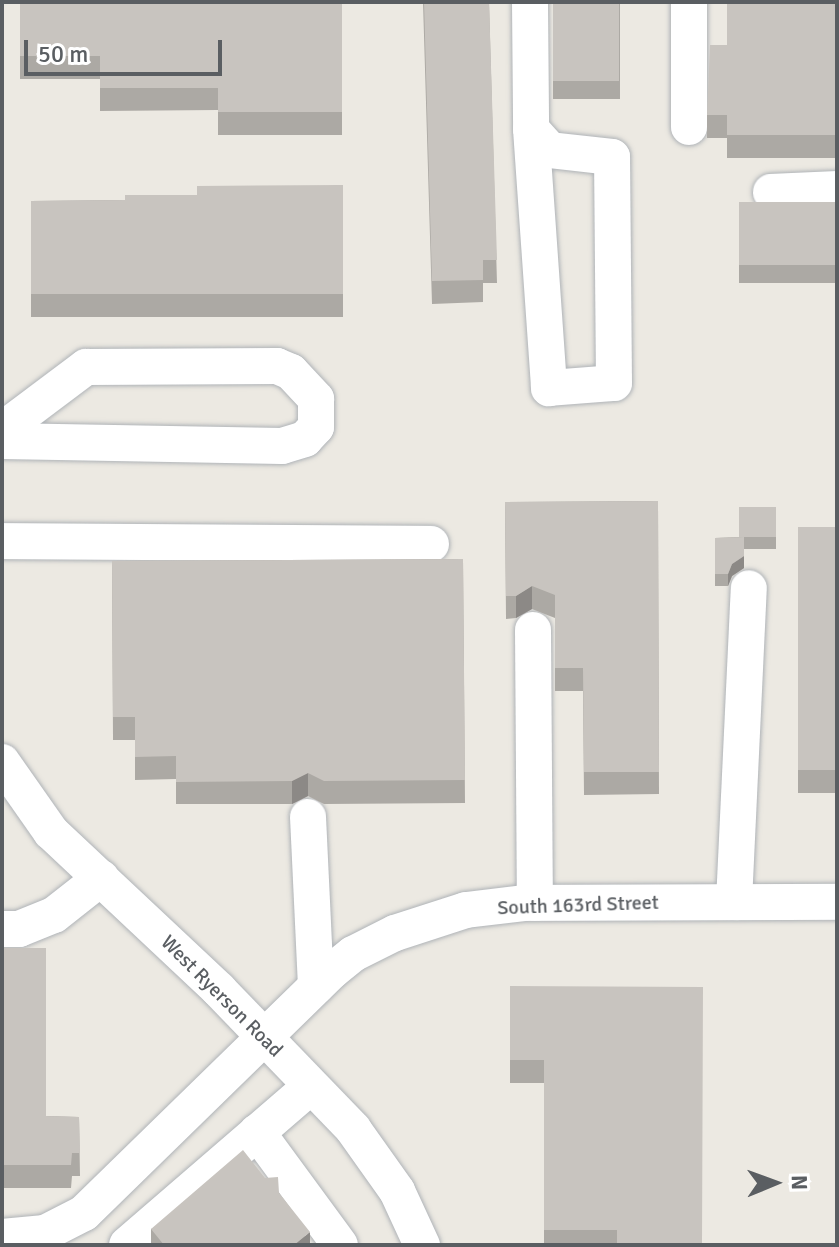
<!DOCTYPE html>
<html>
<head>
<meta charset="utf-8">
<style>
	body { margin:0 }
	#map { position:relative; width:839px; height:1247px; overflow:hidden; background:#ece9e2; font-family:Signika,sans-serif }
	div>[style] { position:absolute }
	.roads { filter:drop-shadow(0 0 2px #afb3b7) drop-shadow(0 0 2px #afb3b7) }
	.minor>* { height:36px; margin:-18px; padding:0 18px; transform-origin:18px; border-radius:18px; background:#fff }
	.wall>* { inset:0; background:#aca9a4; transform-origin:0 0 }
	.shaded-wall>* { inset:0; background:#8c8986 }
	.building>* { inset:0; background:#c8c4bf; transform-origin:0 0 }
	span { translate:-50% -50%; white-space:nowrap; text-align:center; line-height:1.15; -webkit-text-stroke:8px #fff; paint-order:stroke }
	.street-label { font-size:20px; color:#5a5e62 }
	.frame { position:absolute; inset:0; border:4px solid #5a5e62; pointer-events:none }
	.north { position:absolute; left:735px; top:1143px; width:80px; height:80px; -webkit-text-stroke:6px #fff; paint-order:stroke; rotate:89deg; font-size:22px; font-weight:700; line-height:32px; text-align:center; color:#5a5e62 }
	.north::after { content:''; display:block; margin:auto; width:28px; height:36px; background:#5a5e62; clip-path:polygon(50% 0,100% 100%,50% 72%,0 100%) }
	.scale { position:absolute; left:24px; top:40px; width:198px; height:36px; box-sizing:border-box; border:4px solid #5a5e62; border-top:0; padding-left:10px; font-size:24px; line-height:28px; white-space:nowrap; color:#5a5e62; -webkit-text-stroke:6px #fff; paint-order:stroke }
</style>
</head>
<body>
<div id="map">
	<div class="roads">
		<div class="minor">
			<div style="left:530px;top:2px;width:127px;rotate:89.5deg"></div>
			<div style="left:531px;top:129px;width:260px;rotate:86deg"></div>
			<div style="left:549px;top:388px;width:65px;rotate:-4.4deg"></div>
			<div style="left:614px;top:383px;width:226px;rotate:-90.5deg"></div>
			<div style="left:612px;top:157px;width:62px;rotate:-173.6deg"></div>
			<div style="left:550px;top:150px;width:28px;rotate:-132deg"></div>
			<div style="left:689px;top:2px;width:125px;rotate:90deg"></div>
			<div style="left:771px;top:192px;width:66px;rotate:-2.6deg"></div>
			<div style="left:2px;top:430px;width:105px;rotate:-36.9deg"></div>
			<div style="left:86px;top:367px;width:191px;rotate:-0.3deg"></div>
			<div style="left:277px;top:366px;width:15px;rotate:23deg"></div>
			<div style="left:291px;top:372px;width:37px;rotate:47deg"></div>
			<div style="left:316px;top:399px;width:28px;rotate:90deg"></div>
			<div style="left:316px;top:427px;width:16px;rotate:133deg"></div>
			<div style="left:305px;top:439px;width:24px;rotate:163deg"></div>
			<div style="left:282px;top:446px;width:280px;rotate:-179deg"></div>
			<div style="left:2px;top:541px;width:429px;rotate:0.4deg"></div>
			<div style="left:533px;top:630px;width:273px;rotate:89.6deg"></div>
			<div style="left:2px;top:762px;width:85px;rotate:55deg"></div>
			<div style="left:51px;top:832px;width:231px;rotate:43.2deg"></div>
			<div style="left:219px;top:990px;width:193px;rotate:46deg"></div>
			<div style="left:353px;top:1129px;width:76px;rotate:54.6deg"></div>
			<div style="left:397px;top:1191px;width:60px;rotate:65.2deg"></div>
			<div style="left:308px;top:817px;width:169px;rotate:87.3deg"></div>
			<div style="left:734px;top:902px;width:314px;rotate:-87.3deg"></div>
			<div style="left:2px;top:929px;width:17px"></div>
			<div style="left:19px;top:929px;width:38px;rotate:-22deg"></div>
			<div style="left:54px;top:915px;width:60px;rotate:-38.2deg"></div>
			<div style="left:257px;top:1132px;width:140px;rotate:53.7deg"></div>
			<div style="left:2px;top:1237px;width:43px;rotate:-5.3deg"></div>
			<div style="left:45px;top:1233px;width:44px;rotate:-27.1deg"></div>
			<div style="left:84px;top:1213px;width:347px;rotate:-44.3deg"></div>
			<div style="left:332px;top:971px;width:27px;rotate:-39deg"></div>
			<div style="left:353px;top:954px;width:47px;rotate:-26.6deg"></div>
			<div style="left:395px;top:933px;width:75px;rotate:-17.9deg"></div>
			<div style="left:466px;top:910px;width:58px;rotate:-6.9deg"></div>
			<div style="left:524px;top:903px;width:313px;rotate:-0.2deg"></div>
			<div style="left:127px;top:1245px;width:243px;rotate:-40.8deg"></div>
		</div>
	</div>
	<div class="wall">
		<div style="clip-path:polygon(20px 2px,342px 2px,342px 135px,218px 135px,218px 110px,100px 111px,100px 79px,20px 79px)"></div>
		<div style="clip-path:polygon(423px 2px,489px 2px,497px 283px,483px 283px,483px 302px,432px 304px)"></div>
		<div style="left:553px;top:2px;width:67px;height:97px"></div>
		<div style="clip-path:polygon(837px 2px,837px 158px,727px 158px,727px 138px,707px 138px,707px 115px,727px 45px)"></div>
		<div style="clip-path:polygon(343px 185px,343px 317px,31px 317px,31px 201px,125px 200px)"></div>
		<div style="left:739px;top:202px;width:98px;height:81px"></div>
		<div style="clip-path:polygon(658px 501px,659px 794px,584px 795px,583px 691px,555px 691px,555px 618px,532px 609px,516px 618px,506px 619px,505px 502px)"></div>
		<div style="clip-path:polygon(776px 507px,776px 549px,744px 549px,744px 568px,732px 576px,728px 586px,715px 586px,715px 538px,739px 537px)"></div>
		<div style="left:798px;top:527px;width:39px;height:266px"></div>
		<div style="clip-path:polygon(463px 559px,465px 803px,324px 804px,308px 796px,292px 804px,176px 804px,176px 779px,135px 780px,135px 740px,113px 740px,112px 561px)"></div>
		<div style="clip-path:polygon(2px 948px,46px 1116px,79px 1117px,80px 1176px,72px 1176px,71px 1188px,2px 1188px)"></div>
		<div style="clip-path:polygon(510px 986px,702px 1245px,544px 1245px,544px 1083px,510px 1083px)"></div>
		<div style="clip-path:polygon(265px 1178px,279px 1193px,310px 1245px,151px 1245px,151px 1229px)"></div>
	</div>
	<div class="shaded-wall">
		<div style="clip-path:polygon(744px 556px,744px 568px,732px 576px,728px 586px,728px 574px,732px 564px)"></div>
		<div style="clip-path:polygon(532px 586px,532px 609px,516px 618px,516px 596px)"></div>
		<div style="clip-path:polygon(308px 773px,308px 796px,292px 804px,292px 781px)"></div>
		<div style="clip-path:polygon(310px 1232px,310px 1245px,294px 1245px)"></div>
	</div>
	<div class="building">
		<div style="clip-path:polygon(20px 2px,342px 2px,342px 112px,218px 112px,218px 88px,100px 88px,100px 56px,20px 56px)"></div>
		<div style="clip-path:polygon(424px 2px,489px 2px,497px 260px,483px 260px,483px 280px,432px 281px)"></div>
		<div style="left:553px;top:2px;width:66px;height:79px"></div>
		<div style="clip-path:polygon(727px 2px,837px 2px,837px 135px,727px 135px,727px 115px,707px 115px,710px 45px,727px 45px)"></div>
		<div style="clip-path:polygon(343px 185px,343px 294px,31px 294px,31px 201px,125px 200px,125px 195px,197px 195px,197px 186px)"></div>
		<div style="left:739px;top:202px;width:98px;height:63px"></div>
		<div style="clip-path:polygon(658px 501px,659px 772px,584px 772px,583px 668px,555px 668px,555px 595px,532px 586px,516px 596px,506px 596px,505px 502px)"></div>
		<div style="left:739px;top:507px;width:37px;height:30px"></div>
		<div style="left:798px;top:527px;width:39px;height:243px"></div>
		<div style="clip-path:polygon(744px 537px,744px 556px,732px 564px,728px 574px,715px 574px,715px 538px)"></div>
		<div style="clip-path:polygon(463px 559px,465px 780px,324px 781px,308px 773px,292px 781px,176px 782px,176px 756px,135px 757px,135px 717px,113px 717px,112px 561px)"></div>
		<div style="clip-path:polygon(2px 948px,46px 948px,46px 1116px,79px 1117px,80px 1153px,72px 1153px,71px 1165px,2px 1165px)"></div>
		<div style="clip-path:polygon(510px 986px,703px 987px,702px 1245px,617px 1245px,617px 1230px,544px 1230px,544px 1060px,510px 1060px)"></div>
		<div style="clip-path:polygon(243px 1150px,265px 1178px,278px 1177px,279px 1193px,310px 1232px,294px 1245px,164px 1245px,151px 1229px)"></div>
	</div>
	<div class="street-label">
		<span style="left:578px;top:905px;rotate:-2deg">South 163rd Street</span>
		<span style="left:222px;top:996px;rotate:45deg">West Ryerson Road</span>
	</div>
	<div class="frame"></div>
	<div class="north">N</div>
	<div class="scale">50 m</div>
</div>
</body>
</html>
